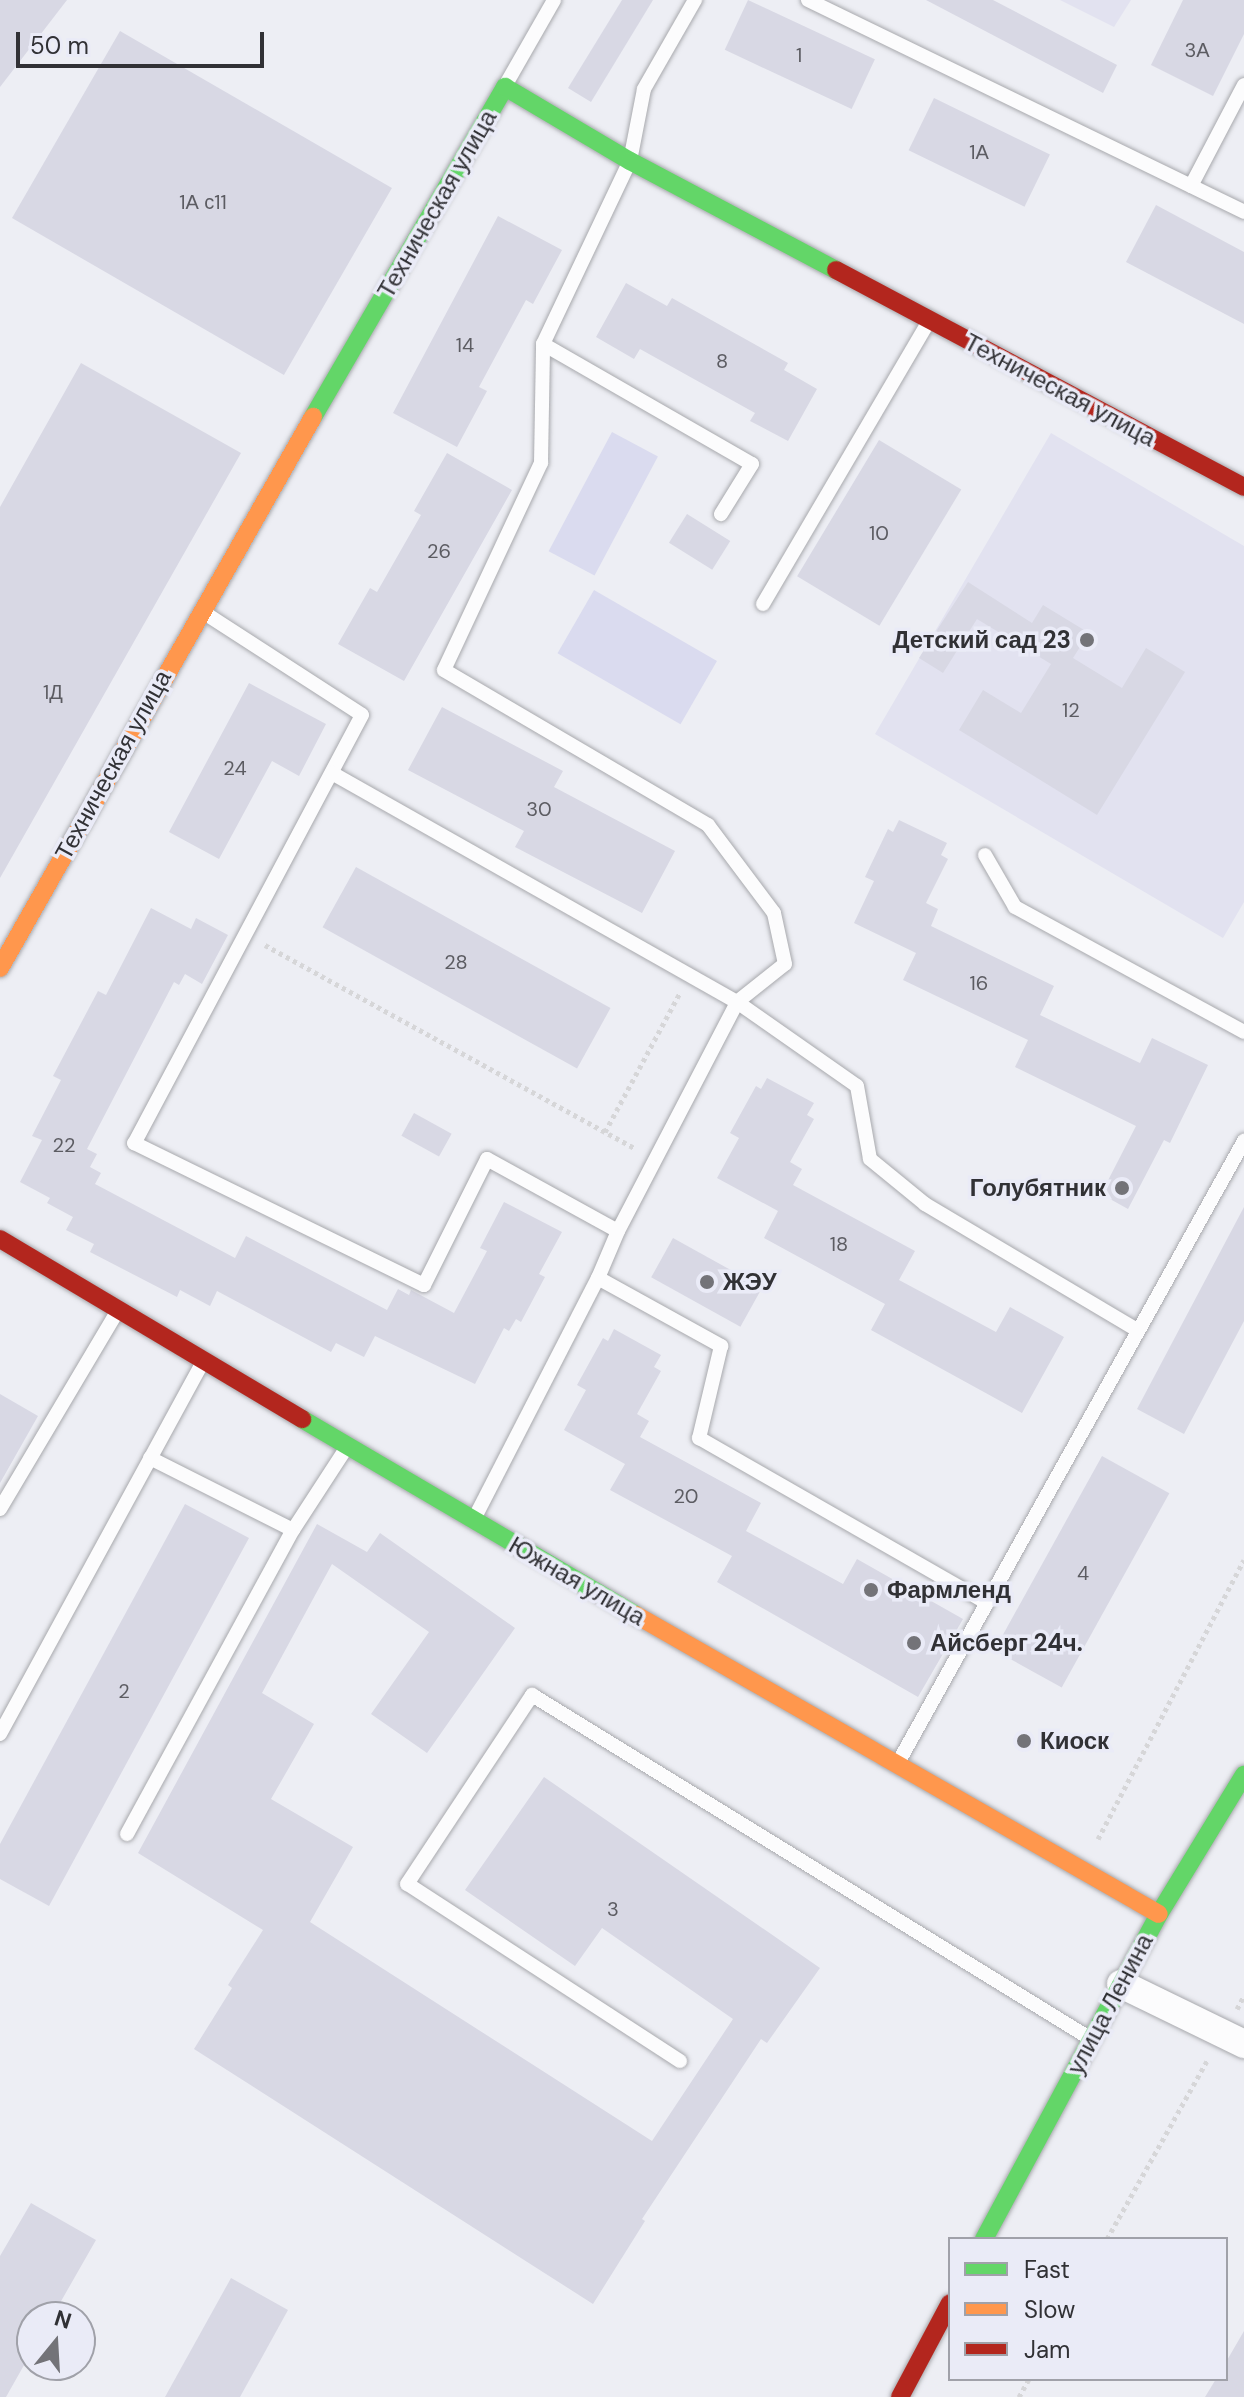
<!DOCTYPE html>
<html>
<head>
<meta charset="utf-8">
<style>
	body { margin:0 }
	#map { position:relative; width:1244px; height:2397px; overflow:hidden; background:#edeef4; font-family:"DM Sans",sans-serif }
	div>[style] { position:absolute }
	.built>* { inset:0; background:#e2e2f0 }
	.green>* { inset:0; background:#dadbef; transform-origin:0 0 }
	.building>* { inset:0; background:#d8d8e4; transform-origin:0 0 }
	.path>* { height:5px; margin-top:-2.5px; transform-origin:0; background:repeating-linear-gradient(90deg,#d6d6d8 0 4px,transparent 0 8px) }
	.roads { filter:drop-shadow(0 0 2px #a8a9ad) drop-shadow(0 0 2px #a8a9ad) }
	.lane>* { height:14px; margin:-7px; padding:0 7px; transform-origin:7px; border-radius:7px; background:#fcfcfd }
	.street>* { height:28px; margin:-14px; padding:0 14px; transform-origin:14px; border-radius:14px; background:#fcfcfd }
	.fast>* { height:18px; margin:-9px; padding:0 9px; transform-origin:9px; border-radius:9px; background:#63d668 }
	.slow>* { height:18px; margin:-9px; padding:0 9px; transform-origin:9px; border-radius:9px; background:#ff974d }
	.jam>* { height:18px; margin:-9px; padding:0 9px; transform-origin:9px; border-radius:9px; background:#b3261e }
	.dots>* { width:22px; height:22px; translate:-50% -50%; box-sizing:border-box; border:4px solid #eaebf7; border-radius:50% }
	span { translate:-50% -50%; white-space:nowrap; text-align:center; line-height:1.15; -webkit-text-stroke:7px #eaebf7; paint-order:stroke }
	.number-label { font-size:20px; color:#5c5c62 }
	.number-label span { -webkit-text-stroke-width:0 }
	.street-label { font-size:24px; color:#313135 }
	.poi-label { font-size:24px; color:#313135; font-weight:700 }
	.right { translate:-100% -50%; text-align:right }
	.left { translate:0 -50%; text-align:left }
	.legend { position:absolute; left:948px; top:2237px; width:280px; height:144px; box-sizing:border-box; background:#eaebf7; border:2px solid #a0a1a9; margin:0; padding:10px 14px; list-style:none; font-size:24px; color:#313135 }
	.legend li { display:flex; align-items:center; gap:16px; height:40px }
	.legend b { width:40px; border:2px solid #a0a1a9 }
	.north { position:absolute; left:16px; top:2301px; width:80px; height:80px; box-sizing:border-box; background:#eaebf7; border:2px solid #a0a1a9; border-radius:50%; rotate:18deg; font-size:22px; font-weight:700; line-height:32px; text-align:center; color:#313135 }
	.north::after { content:''; display:block; margin:auto; width:28px; height:36px; background:#737378; clip-path:polygon(50% 0,100% 100%,50% 72%,0 100%) }
	.scale { position:absolute; left:16px; top:32px; width:248px; height:36px; box-sizing:border-box; border:4px solid #313135; border-top:0; padding-left:10px; font-size:24px; line-height:28px; white-space:nowrap; color:#313135; -webkit-text-stroke:6px #eaebf7; paint-order:stroke }
</style>
</head>
<body>
<div id="map">
	<div class="built">
		<div style="clip-path:polygon(1060px 0,1131px 0,1114px 27px)"></div>
		<div style="clip-path:polygon(1051px 433px,1244px 546px,1244px 902px,1223px 938px,875px 734px)"></div>
	</div>
	<div class="green">
		<div style="left:612px;top:432px;width:52px;height:135px;rotate:28deg"></div>
		<div style="left:594px;top:590px;width:142px;height:73px;rotate:30deg"></div>
	</div>
	<div class="building">
		<div style="clip-path:polygon(0 0,67px 0,0 87px)"></div>
		<div style="clip-path:polygon(622px 0,653px 0,591px 102px,568px 88px)"></div>
		<div style="left:748px;top:0;width:140px;height:55px;rotate:25deg"></div>
		<div style="clip-path:polygon(926px 0,993px 0,1117px 65px,1103px 93px)"></div>
		<div style="clip-path:polygon(1183px 0,1244px 0,1244px 34px,1213px 96px,1151px 65px)"></div>
		<div style="left:120px;top:31px;width:314px;height:216px;rotate:30deg"></div>
		<div style="left:934px;top:98px;width:129px;height:58px;rotate:26deg"></div>
		<div style="clip-path:polygon(1156px 205px,1244px 252px,1244px 324px,1126px 262px)"></div>
		<div style="clip-path:polygon(498px 216px,562px 250px,533px 304px,526px 300px,479px 387px,487px 391px,457px 447px,393px 413px)"></div>
		<div style="clip-path:polygon(626px 283px,667px 306px,672px 298px,788px 363px,784px 370px,817px 389px,788px 441px,750px 421px,755px 413px,640px 349px,634px 359px,596px 337px)"></div>
		<div style="clip-path:polygon(81px 363px,241px 453px,0 878px,0 507px)"></div>
		<div style="left:879px;top:440px;width:96px;height:159px;rotate:31deg"></div>
		<div style="clip-path:polygon(447px 453px,512px 490px,404px 681px,338px 644px,370px 588px,377px 592px,421px 515px,414px 511px)"></div>
		<div style="left:687px;top:514px;width:51px;height:34px;rotate:32deg"></div>
		<div style="clip-path:polygon(968px 582px,1032px 623px,1043px 605px,1089px 633px,1073px 658px,1122px 688px,1146px 648px,1185px 672px,1097px 815px,959px 730px,983px 690px,1021px 713px,1051px 664px,977px 619px,943px 673px,919px 658px)"></div>
		<div style="clip-path:polygon(249px 683px,326px 724px,299px 776px,272px 761px,219px 859px,169px 832px)"></div>
		<div style="clip-path:polygon(442px 707px,563px 771px,554px 787px,675px 851px,642px 913px,515px 847px,524px 831px,408px 770px)"></div>
		<div style="clip-path:polygon(899px 820px,947px 843px,941px 855px,948px 859px,926px 903px,938px 909px,931px 926px,1054px 986px,1040px 1015px,1140px 1063px,1152px 1038px,1208px 1065px,1170px 1143px,1164px 1140px,1128px 1209px,1101px 1194px,1136px 1126px,1015px 1067px,1028px 1040px,903px 980px,916px 953px,854px 923px,874px 881px,865px 877px,888px 829px,893px 832px)"></div>
		<div style="left:356px;top:867px;width:291px;height:69px;rotate:29deg"></div>
		<div style="clip-path:polygon(151px 908px,191px 929px,196px 918px,228px 935px,202px 984px,185px 974px,179px 985px,174px 982px,87px 1149px,97px 1154px,90px 1167px,101px 1173px,95px 1184px,235px 1258px,246px 1236px,387px 1310px,398px 1289px,409px 1295px,411px 1290px,454px 1313px,487px 1251px,480px 1248px,504px 1202px,562px 1232px,539px 1274px,545px 1277px,521px 1322px,516px 1319px,509px 1331px,504px 1328px,475px 1384px,375px 1336px,364px 1357px,336px 1343px,331px 1352px,217px 1291px,210px 1306px,180px 1290px,177px 1297px,90px 1252px,94px 1244px,66px 1230px,73px 1217px,47px 1203px,50px 1198px,20px 1182px,42px 1140px,32px 1136px,61px 1080px,53px 1076px,98px 991px,106px 995px)"></div>
		<div style="clip-path:polygon(767px 1078px,814px 1103px,807px 1115px,814px 1119px,790px 1162px,802px 1169px,793px 1185px,915px 1251px,899px 1280px,996px 1332px,1010px 1307px,1064px 1337px,1022px 1413px,871px 1330px,885px 1304px,764px 1238px,778px 1211px,717px 1178px,739px 1138px,730px 1133px,756px 1086px,761px 1089px)"></div>
		<div style="left:414px;top:1113px;width:43px;height:26px;rotate:29deg"></div>
		<div style="clip-path:polygon(1244px 1207px,1244px 1321px,1184px 1434px,1137px 1409px)"></div>
		<div style="left:673px;top:1238px;width:102px;height:45px;rotate:29deg"></div>
		<div style="clip-path:polygon(614px 1329px,661px 1355px,654px 1367px,661px 1371px,637px 1414px,649px 1421px,640px 1437px,761px 1503px,746px 1531px,843px 1584px,857px 1559px,963px 1619px,918px 1697px,717px 1582px,732px 1556px,610px 1490px,625px 1464px,564px 1430px,586px 1390px,577px 1385px,603px 1338px,608px 1341px)"></div>
		<div style="clip-path:polygon(0 1394px,38px 1416px,0 1483px)"></div>
		<div style="left:1102px;top:1456px;width:77px;height:222px;rotate:29deg"></div>
		<div style="clip-path:polygon(185px 1504px,249px 1538px,49px 1906px,0 1879px,0 1844px)"></div>
		<div style="clip-path:polygon(317px 1524px,367px 1552px,380px 1533px,515px 1628px,427px 1753px,371px 1714px,429px 1632px,332px 1564px,262px 1693px,314px 1724px,271px 1799px,353px 1847px,310px 1922px,652px 2141px,733px 2019px,602px 1928px,575px 1966px,465px 1890px,544px 1777px,820px 1968px,767px 2043px,761px 2039px,642px 2219px,645px 2221px,593px 2304px,194px 2049px,232px 1988px,228px 1985px,263px 1930px,138px 1853px)"></div>
		<div style="clip-path:polygon(31px 2203px,96px 2240px,52px 2317px,32px 2317px,32px 2351px,6px 2397px,0 2397px,0 2256px)"></div>
		<div style="clip-path:polygon(231px 2278px,288px 2310px,240px 2397px,165px 2397px)"></div>
		<div style="clip-path:polygon(1244px 2331px,1244px 2397px,1205px 2397px,1216px 2379px,1226px 2379px,1226px 2362px)"></div>
	</div>
	<div class="path">
		<div style="left:265px;top:945px;width:422px;rotate:28.8deg"></div>
		<div style="left:605px;top:1132px;width:158px;rotate:-61.7deg"></div>
		<div style="left:1098px;top:1839px;width:315px;rotate:-62.4deg"></div>
		<div style="left:1237px;top:2009px;width:15px;rotate:-62deg"></div>
		<div style="left:1107px;top:2239px;width:206px;rotate:-60.7deg"></div>
		<div style="left:1019px;top:2397px;width:21px;rotate:-61deg"></div>
	</div>
	<div class="roads">
		<div class="lane">
			<div style="left:808px;top:0;width:485px;rotate:25.9deg"></div>
			<div style="left:505px;top:86px;width:99px;rotate:-60.3deg"></div>
			<div style="left:1191px;top:186px;width:114px;rotate:-62.3deg"></div>
			<div style="left:543px;top:344px;width:241px;rotate:29.9deg"></div>
			<div style="left:752px;top:464px;width:59px;rotate:121.8deg"></div>
			<div style="left:763px;top:604px;width:328px;rotate:-59.6deg"></div>
			<div style="left:203px;top:612px;width:189px;rotate:32.9deg"></div>
			<div style="left:362px;top:715px;width:485px;rotate:118deg"></div>
			<div style="left:134px;top:1143px;width:323px;rotate:26.1deg"></div>
			<div style="left:424px;top:1285px;width:141px;rotate:-63.4deg"></div>
			<div style="left:487px;top:1159px;width:149px;rotate:28.8deg"></div>
			<div style="left:332px;top:773px;width:465px;rotate:29.5deg"></div>
			<div style="left:737px;top:1002px;width:146px;rotate:35deg"></div>
			<div style="left:857px;top:1086px;width:74px;rotate:79.9deg"></div>
			<div style="left:870px;top:1159px;width:71px;rotate:39.3deg"></div>
			<div style="left:925px;top:1204px;width:247px;rotate:30.7deg"></div>
			<div style="left:985px;top:855px;width:60px;rotate:60deg"></div>
			<div style="left:1015px;top:907px;width:261px;rotate:28.6deg"></div>
			<div style="left:598px;top:1278px;width:51px;rotate:-66.9deg"></div>
			<div style="left:618px;top:1231px;width:258px;rotate:-62.5deg"></div>
			<div style="left:737px;top:1002px;width:61px;rotate:-38.4deg"></div>
			<div style="left:785px;top:964px;width:52px;rotate:-102.2deg"></div>
			<div style="left:774px;top:913px;width:110px;rotate:-126.9deg"></div>
			<div style="left:708px;top:825px;width:306px;rotate:-149.6deg"></div>
			<div style="left:444px;top:670px;width:229px;rotate:-64.9deg"></div>
			<div style="left:541px;top:463px;width:119px;rotate:-89deg"></div>
			<div style="left:543px;top:344px;width:203px;rotate:-64.6deg"></div>
			<div style="left:630px;top:161px;width:73px;rotate:-79deg"></div>
			<div style="left:644px;top:89px;width:103px;rotate:-60.2deg"></div>
			<div style="left:150px;top:1458px;width:160px;rotate:26.7deg"></div>
			<div style="left:293px;top:1530px;width:99px;rotate:-57deg"></div>
			<div style="left:0;top:1509px;width:231px;rotate:-59.3deg"></div>
			<div style="left:473px;top:1521px;width:273px;rotate:-62.8deg"></div>
			<div style="left:598px;top:1278px;width:141px;rotate:28.9deg"></div>
			<div style="left:721px;top:1346px;width:95px;rotate:103.4deg"></div>
			<div style="left:699px;top:1438px;width:332px;rotate:29.8deg"></div>
			<div style="left:0;top:1734px;width:424px;rotate:-61.4deg"></div>
			<div style="left:899px;top:1761px;width:710px;rotate:-60.91deg"></div>
			<div style="left:127px;top:1834px;width:346px;rotate:-61.4deg"></div>
			<div style="left:680px;top:2061px;width:325px;rotate:-147deg"></div>
			<div style="left:407px;top:1884px;width:227px;rotate:-56.5deg"></div>
			<div style="left:532px;top:1695px;width:656px;rotate:31.61deg"></div>
		</div>
		<div class="street">
			<div style="left:1121px;top:1984px;width:137px;rotate:26deg"></div>
		</div>
		<div class="fast">
			<div style="left:313px;top:417px;width:382px;rotate:-59.8deg"></div>
			<div style="left:505px;top:87px;width:145px;rotate:30.6deg"></div>
			<div style="left:630px;top:161px;width:233px;rotate:27.9deg"></div>
			<div style="left:302px;top:1419px;width:387px;rotate:30.4deg"></div>
			<div style="left:984px;top:2239px;width:369px;rotate:-61.7deg"></div>
			<div style="left:1159px;top:1914px;width:163px;rotate:-58.6deg"></div>
		</div>
		<div class="slow">
			<div style="left:0;top:968px;width:634px;rotate:-60.4deg"></div>
			<div style="left:636px;top:1615px;width:602px;rotate:29.76deg"></div>
		</div>
		<div class="jam">
			<div style="left:836px;top:270px;width:462px;rotate:28deg"></div>
			<div style="left:0;top:1239px;width:352px;rotate:30.8deg"></div>
			<div style="left:900px;top:2397px;width:106px;rotate:-62deg"></div>
		</div>
	</div>
	<div class="dots">
		<div style="left:1087px;top:640px;background:#737378"></div>
		<div style="left:1122px;top:1188px;background:#737378"></div>
		<div style="left:707px;top:1282px;background:#737378"></div>
		<div style="left:871px;top:1590px;background:#737378"></div>
		<div style="left:914px;top:1643px;background:#737378"></div>
		<div style="left:1024px;top:1741px;background:#737378"></div>
	</div>
	<div class="number-label">
		<span style="left:1197px;top:50px">3А</span>
		<span style="left:799px;top:55px">1</span>
		<span style="left:979px;top:152px">1А</span>
		<span style="left:203px;top:202px">1А с11</span>
		<span style="left:465px;top:345px">14</span>
		<span style="left:722px;top:361px">8</span>
		<span style="left:879px;top:533px">10</span>
		<span style="left:439px;top:551px">26</span>
		<span style="left:53px;top:692px">1Д</span>
		<span style="left:1071px;top:710px">12</span>
		<span style="left:235px;top:768px">24</span>
		<span style="left:539px;top:809px">30</span>
		<span style="left:456px;top:962px">28</span>
		<span style="left:979px;top:983px">16</span>
		<span style="left:64px;top:1145px">22</span>
		<span style="left:839px;top:1244px">18</span>
		<span style="left:686px;top:1496px">20</span>
		<span style="left:1083px;top:1573px">4</span>
		<span style="left:124px;top:1691px">2</span>
		<span style="left:613px;top:1909px">3</span>
	</div>
	<div class="street-label">
		<span style="left:437px;top:204px;rotate:-60deg">Техническая улица</span>
		<span style="left:1060px;top:390px;rotate:28deg">Техническая улица</span>
		<span style="left:113px;top:765px;rotate:-61deg">Техническая улица</span>
		<span style="left:577px;top:1581px;rotate:30deg">Южная улица</span>
		<span style="left:1110px;top:2004px;rotate:-62deg">улица Ленина</span>
	</div>
	<div class="poi-label">
		<span class="right" style="left:1071px;top:640px">Детский сад 23</span>
		<span class="right" style="left:1106px;top:1188px">Голубятник</span>
		<span class="left" style="left:723px;top:1282px">ЖЭУ</span>
		<span class="left" style="left:887px;top:1590px">Фармленд</span>
		<span class="left" style="left:930px;top:1643px">Айсберг 24ч.</span>
		<span class="left" style="left:1040px;top:1741px">Киоск</span>
	</div>
	<ul class="legend">
	<li><b style="height:10px;background:#63d668"></b>Fast</li>
	<li><b style="height:10px;background:#ff974d"></b>Slow</li>
	<li><b style="height:10px;background:#b3261e"></b>Jam</li>
	</ul>
	<div class="north">N</div>
	<div class="scale">50 m</div>
</div>
</body>
</html>
